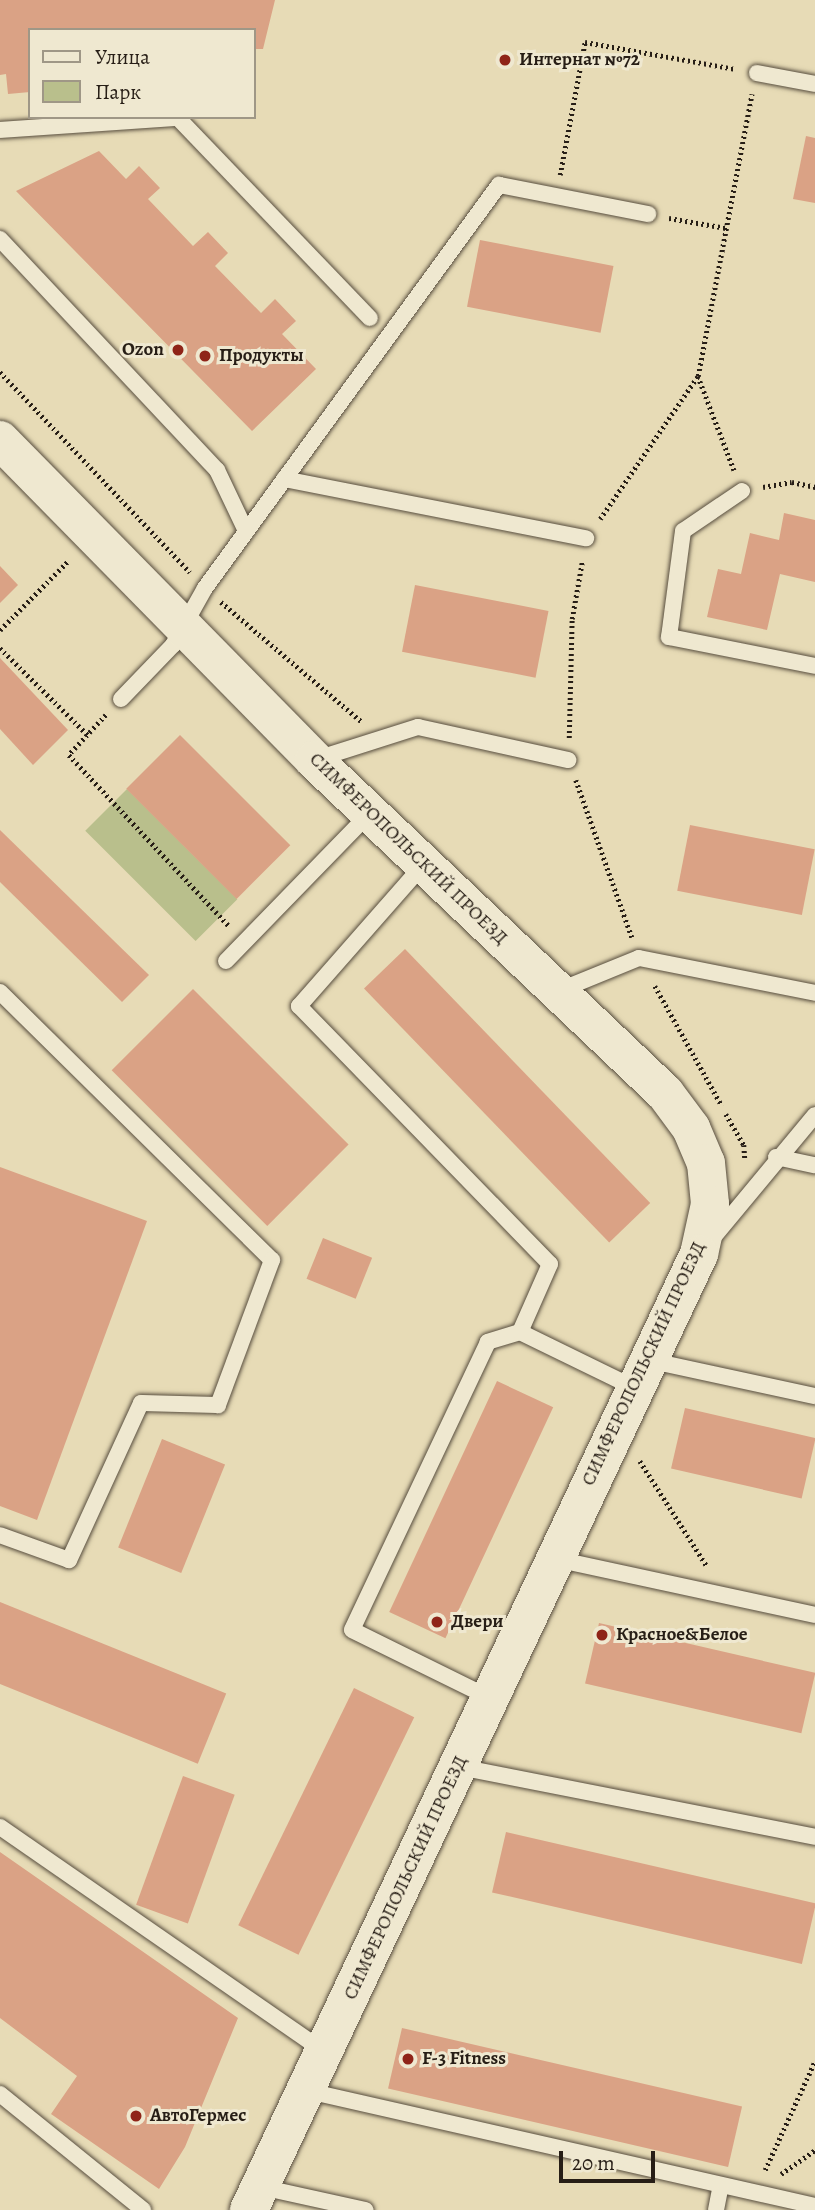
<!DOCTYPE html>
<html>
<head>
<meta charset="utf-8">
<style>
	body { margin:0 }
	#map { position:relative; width:815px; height:2210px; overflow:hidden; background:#e7dbb6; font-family:Alegreya,serif }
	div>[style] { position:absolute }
	.green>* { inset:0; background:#b9bf8c; transform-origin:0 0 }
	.building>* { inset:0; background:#daa285; transform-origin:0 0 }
	.path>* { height:4.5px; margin-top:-2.25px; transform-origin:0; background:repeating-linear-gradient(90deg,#271e16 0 2px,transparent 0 5.5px) }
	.roads { filter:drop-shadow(0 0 2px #574d3e) drop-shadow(0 0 2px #574d3e) }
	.lane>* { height:16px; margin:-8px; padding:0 8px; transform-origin:8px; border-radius:8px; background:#efe8d0 }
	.secondary>* { height:38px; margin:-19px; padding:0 19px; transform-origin:19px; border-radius:19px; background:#efe8d0 }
	.dots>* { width:19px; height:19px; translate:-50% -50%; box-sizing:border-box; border:4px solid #efe8d0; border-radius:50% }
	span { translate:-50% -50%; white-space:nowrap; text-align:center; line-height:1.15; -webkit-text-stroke:6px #efe8d0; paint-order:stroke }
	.poi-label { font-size:19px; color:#271e16; font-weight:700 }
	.left { translate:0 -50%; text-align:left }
	.right { translate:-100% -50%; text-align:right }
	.street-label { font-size:19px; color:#271e16 }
	.legend { position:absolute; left:28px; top:28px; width:228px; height:91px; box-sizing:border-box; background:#efe8d0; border:2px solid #9f9786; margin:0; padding:9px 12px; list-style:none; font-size:21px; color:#271e16 }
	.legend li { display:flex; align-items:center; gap:14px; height:35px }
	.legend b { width:35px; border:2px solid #9f9786 }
	.scale { position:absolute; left:559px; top:2151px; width:96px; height:32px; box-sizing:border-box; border:4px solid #271e16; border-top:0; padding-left:9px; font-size:21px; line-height:24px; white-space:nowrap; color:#271e16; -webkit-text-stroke:5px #efe8d0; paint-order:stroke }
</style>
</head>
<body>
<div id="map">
	<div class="green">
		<div style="left:127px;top:789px;width:156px;height:59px;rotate:45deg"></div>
	</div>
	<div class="building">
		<div style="clip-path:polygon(0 0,275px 0,263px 49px,254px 49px,254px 30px,30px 30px,30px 92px,8px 94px,6px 74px,0 75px)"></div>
		<div style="clip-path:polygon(806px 136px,815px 138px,815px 203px,793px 199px)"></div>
		<div style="clip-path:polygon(99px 151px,126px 179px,139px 166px,160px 188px,148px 199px,193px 246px,208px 232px,228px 253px,215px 266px,261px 313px,275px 299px,296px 321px,282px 334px,316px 369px,252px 431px,16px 191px)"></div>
		<div style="left:480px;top:240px;width:136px;height:68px;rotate:11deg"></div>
		<div style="clip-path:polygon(784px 513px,815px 520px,815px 582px,780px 574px,767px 630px,707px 617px,718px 569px,741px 574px,750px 533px,779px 540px)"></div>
		<div style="clip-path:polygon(0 566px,18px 585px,0 603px)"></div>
		<div style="left:415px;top:585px;width:136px;height:68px;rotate:11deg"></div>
		<div style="clip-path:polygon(0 658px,68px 730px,33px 765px,0 729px)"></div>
		<div style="left:180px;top:735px;width:156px;height:76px;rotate:45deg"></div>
		<div style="left:690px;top:825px;width:127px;height:67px;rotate:11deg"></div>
		<div style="clip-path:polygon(0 830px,149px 975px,122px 1002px,0 882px)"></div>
		<div style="left:405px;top:949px;width:353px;height:57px;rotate:46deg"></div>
		<div style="left:193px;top:989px;width:220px;height:115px;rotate:45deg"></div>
		<div style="clip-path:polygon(0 1167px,147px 1221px,37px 1520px,0 1506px)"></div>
		<div style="left:323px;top:1238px;width:53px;height:44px;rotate:22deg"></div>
		<div style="left:497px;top:1381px;width:62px;height:255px;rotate:25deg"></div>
		<div style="left:685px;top:1408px;width:134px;height:62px;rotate:13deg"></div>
		<div style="left:162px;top:1439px;width:68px;height:117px;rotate:22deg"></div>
		<div style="left:0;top:1602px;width:244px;height:76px;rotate:22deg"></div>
		<div style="left:599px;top:1623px;width:222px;height:62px;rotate:13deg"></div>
		<div style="left:354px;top:1688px;width:67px;height:264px;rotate:26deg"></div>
		<div style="left:183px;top:1776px;width:55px;height:137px;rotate:20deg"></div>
		<div style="left:506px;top:1832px;width:318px;height:62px;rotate:13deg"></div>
		<div style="clip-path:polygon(0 1852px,238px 2018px,185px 2147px,159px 2189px,51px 2114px,77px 2076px,0 2018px)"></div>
		<div style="left:402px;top:2028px;width:349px;height:62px;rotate:13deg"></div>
	</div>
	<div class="path">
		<div style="left:560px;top:175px;width:135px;rotate:-79.4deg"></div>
		<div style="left:585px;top:42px;width:152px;rotate:10.2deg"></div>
		<div style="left:669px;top:218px;width:58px;rotate:10deg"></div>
		<div style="left:0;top:372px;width:276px;rotate:46.5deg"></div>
		<div style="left:698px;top:376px;width:101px;rotate:69deg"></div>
		<div style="left:763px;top:487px;width:29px;rotate:-10deg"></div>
		<div style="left:792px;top:482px;width:24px;rotate:12deg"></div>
		<div style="left:600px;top:519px;width:173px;rotate:-55.6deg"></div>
		<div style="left:698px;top:376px;width:287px;rotate:-79.2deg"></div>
		<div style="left:221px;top:602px;width:184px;rotate:40.4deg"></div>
		<div style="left:0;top:630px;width:98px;rotate:-45.4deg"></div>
		<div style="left:0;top:648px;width:124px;rotate:44.7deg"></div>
		<div style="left:106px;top:715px;width:54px;rotate:132.8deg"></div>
		<div style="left:69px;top:755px;width:234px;rotate:46.9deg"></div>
		<div style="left:569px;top:738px;width:119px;rotate:-88.6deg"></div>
		<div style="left:572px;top:619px;width:58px;rotate:-80deg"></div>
		<div style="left:576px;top:780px;width:167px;rotate:70.4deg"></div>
		<div style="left:655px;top:986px;width:137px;rotate:60.8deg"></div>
		<div style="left:726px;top:1114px;width:36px;rotate:60deg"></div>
		<div style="left:744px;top:1145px;width:15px;rotate:86deg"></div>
		<div style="left:640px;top:1461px;width:125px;rotate:57.5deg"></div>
		<div style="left:765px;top:2170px;width:120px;rotate:-65.4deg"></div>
		<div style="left:781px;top:2174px;width:42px;rotate:-35.2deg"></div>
	</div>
	<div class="roads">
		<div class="lane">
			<div style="left:757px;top:73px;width:59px;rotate:10.7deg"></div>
			<div style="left:0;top:130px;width:178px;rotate:-3.9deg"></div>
			<div style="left:178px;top:118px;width:277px;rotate:46.2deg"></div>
			<div style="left:0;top:239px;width:317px;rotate:46.8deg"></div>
			<div style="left:217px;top:470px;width:68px;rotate:64.6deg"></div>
			<div style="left:284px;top:479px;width:308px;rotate:11.1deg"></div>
			<div style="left:742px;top:491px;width:71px;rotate:145.9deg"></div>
			<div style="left:683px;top:531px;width:107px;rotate:97.5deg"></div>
			<div style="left:669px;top:637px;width:149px;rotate:11.2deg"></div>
			<div style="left:121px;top:699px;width:75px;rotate:-46.1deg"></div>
			<div style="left:173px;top:645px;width:65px;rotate:-60.7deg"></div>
			<div style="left:205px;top:588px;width:499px;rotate:-53.9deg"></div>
			<div style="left:499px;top:185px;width:152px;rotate:11deg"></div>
			<div style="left:317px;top:759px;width:106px;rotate:-17.6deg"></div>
			<div style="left:418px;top:727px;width:154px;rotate:12.4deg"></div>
			<div style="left:423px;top:865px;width:188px;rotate:131.3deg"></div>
			<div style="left:299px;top:1006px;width:360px;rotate:45.8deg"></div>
			<div style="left:550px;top:1264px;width:74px;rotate:113.8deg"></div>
			<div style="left:520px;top:1332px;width:34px;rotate:163deg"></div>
			<div style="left:488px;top:1342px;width:318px;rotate:115.3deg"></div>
			<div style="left:352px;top:1630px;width:152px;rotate:26.2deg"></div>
			<div style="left:226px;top:961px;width:205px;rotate:-45.8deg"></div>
			<div style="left:558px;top:991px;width:87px;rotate:-22.2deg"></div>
			<div style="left:639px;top:958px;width:179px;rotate:11.2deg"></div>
			<div style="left:0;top:992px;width:382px;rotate:44.6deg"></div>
			<div style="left:272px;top:1260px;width:155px;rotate:110.4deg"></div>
			<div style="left:218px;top:1405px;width:77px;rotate:-178.5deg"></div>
			<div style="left:141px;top:1403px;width:173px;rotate:114.6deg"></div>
			<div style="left:69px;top:1560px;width:73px;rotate:-160.1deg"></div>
			<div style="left:776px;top:1157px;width:40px;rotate:12deg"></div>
			<div style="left:712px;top:1239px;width:161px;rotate:-50.3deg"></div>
			<div style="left:520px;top:1332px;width:128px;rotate:26deg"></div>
			<div style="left:648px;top:1360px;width:171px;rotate:12.2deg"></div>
			<div style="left:556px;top:1559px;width:265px;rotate:12.2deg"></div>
			<div style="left:459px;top:1767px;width:363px;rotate:11.1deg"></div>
			<div style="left:0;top:1827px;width:394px;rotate:34.7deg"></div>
			<div style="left:308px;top:2091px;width:520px;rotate:12.78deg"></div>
			<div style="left:0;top:2094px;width:184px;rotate:39deg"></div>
			<div style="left:261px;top:2187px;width:107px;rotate:12.4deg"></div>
			<div style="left:716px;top:2210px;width:25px;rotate:-79deg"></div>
		</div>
		<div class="secondary">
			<div style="left:0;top:440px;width:448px;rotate:45.5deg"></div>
			<div style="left:314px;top:760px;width:484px;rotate:43.5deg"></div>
			<div style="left:665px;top:1093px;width:44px;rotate:53.4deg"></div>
			<div style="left:691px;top:1128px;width:38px;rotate:67deg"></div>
			<div style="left:706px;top:1163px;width:41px;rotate:84.4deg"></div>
			<div style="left:710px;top:1204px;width:51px;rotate:102.4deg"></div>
			<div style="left:699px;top:1254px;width:1057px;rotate:115.21deg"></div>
		</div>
	</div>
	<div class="dots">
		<div style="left:505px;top:60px;background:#8f2418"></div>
		<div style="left:178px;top:350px;background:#8f2418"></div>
		<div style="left:205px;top:356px;background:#8f2418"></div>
		<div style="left:437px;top:1622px;background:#8f2418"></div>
		<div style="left:602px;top:1635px;background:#8f2418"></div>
		<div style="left:408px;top:2059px;background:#8f2418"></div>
		<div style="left:136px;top:2116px;background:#8f2418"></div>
	</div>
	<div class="poi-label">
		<span class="left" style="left:519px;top:60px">Интернат №72</span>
		<span class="right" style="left:164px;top:350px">Ozon</span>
		<span class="left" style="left:219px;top:356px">Продукты</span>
		<span class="left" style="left:451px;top:1622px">Двери</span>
		<span class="left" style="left:616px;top:1635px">Красное&amp;Белое</span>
		<span class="left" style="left:422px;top:2059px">F-3 Fitness</span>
		<span class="left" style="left:150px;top:2116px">АвтоГермес</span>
	</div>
	<div class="street-label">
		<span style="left:408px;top:849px;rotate:44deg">СИМФЕРОПОЛЬСКИЙ ПРОЕЗД</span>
		<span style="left:644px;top:1364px;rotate:-65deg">СИМФЕРОПОЛЬСКИЙ ПРОЕЗД</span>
		<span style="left:406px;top:1878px;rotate:-65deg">СИМФЕРОПОЛЬСКИЙ ПРОЕЗД</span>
	</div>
	<ul class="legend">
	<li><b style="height:9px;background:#efe8d0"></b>Улица</li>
	<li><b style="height:19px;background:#b9bf8c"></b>Парк</li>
	</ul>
	<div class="scale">20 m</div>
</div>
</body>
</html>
